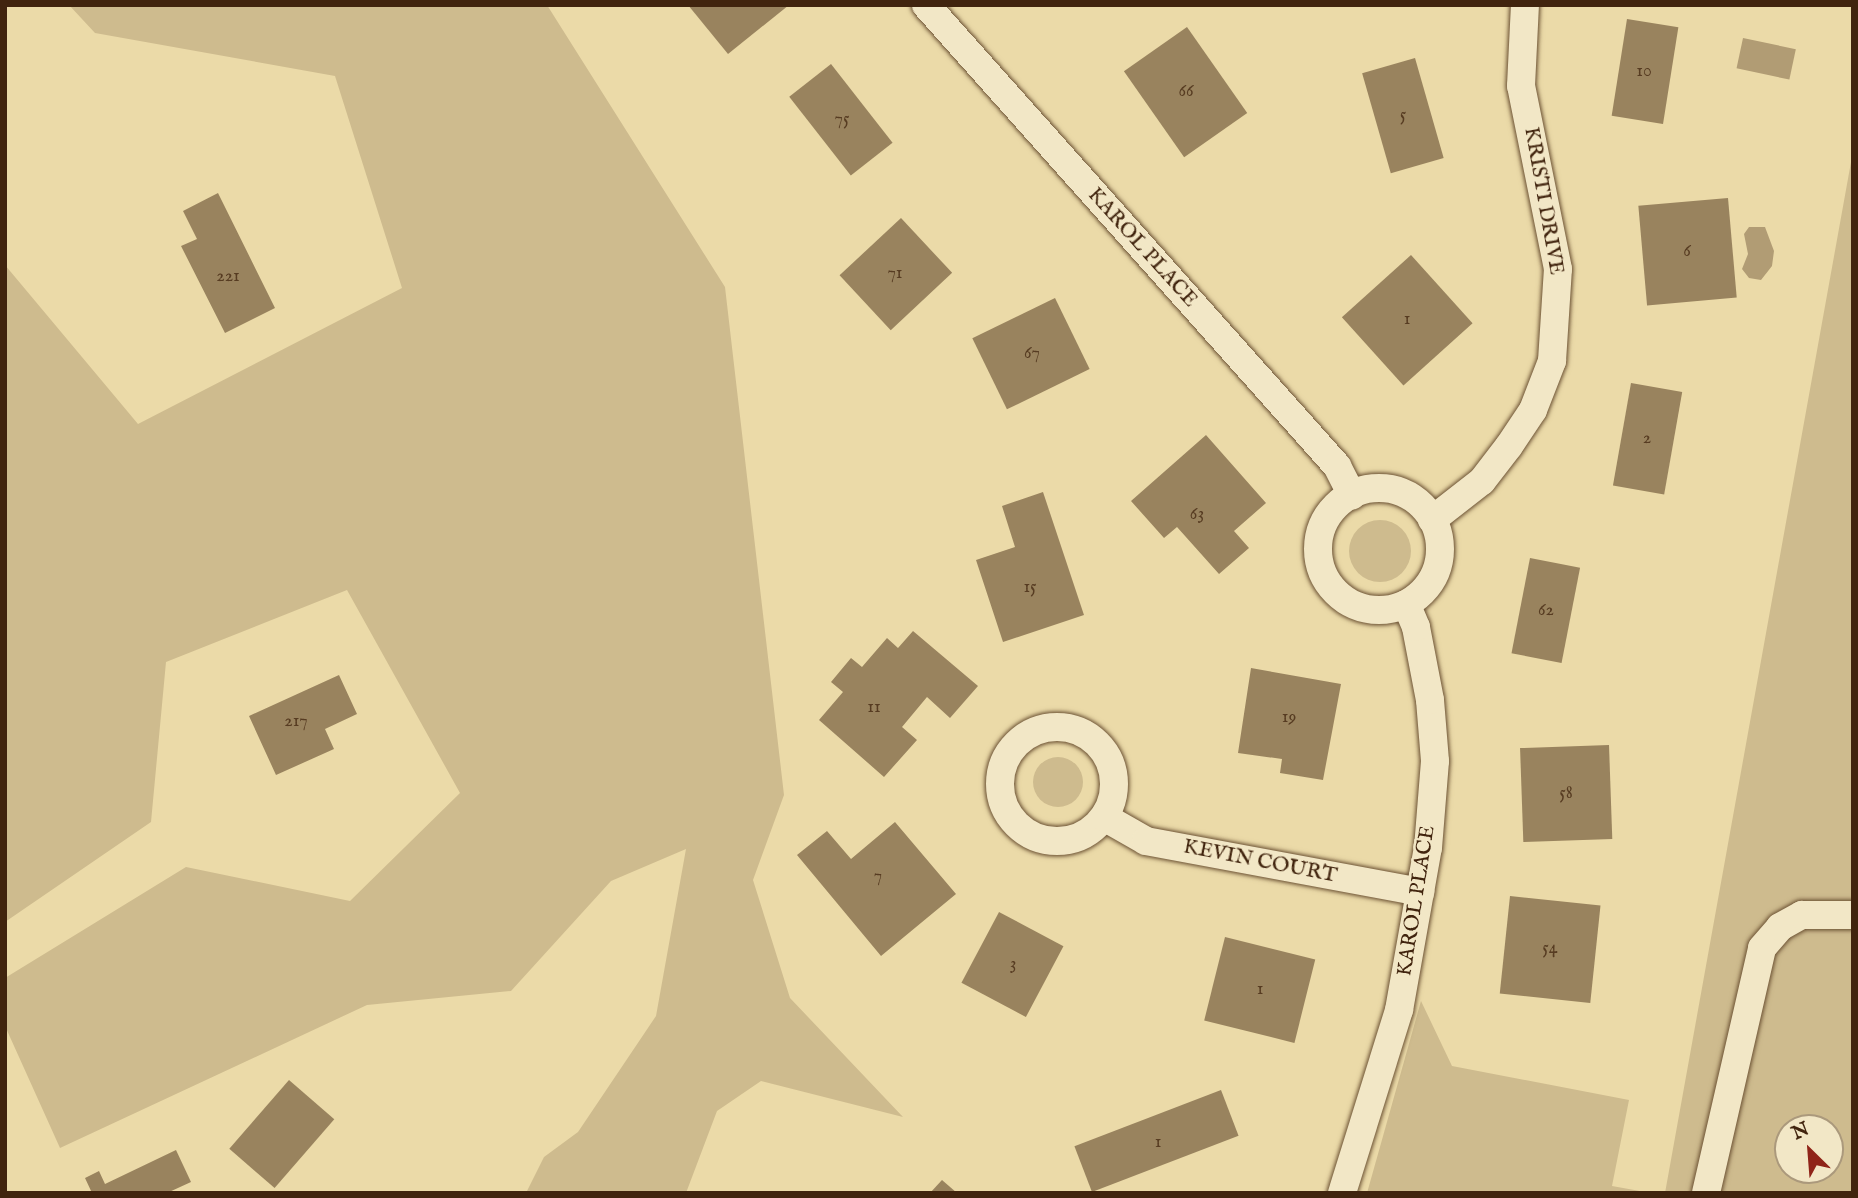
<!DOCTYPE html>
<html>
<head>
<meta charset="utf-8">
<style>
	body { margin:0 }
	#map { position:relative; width:1858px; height:1198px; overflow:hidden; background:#ebdaa8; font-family:"IM FELL English",serif }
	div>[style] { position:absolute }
	.green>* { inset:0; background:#cebb8e }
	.round { border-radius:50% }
	.water>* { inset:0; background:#b19c74; transform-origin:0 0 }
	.building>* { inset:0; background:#99835e; transform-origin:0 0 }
	.roads { filter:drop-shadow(0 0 2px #6c5234) drop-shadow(0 0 2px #6c5234) }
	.minor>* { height:28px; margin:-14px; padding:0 14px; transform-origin:14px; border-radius:14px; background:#f2e7c6 }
	.minor>.ring { margin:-14px; padding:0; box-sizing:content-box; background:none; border:28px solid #f2e7c6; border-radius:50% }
	span { translate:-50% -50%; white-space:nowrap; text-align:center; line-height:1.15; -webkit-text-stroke:5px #f2e7c6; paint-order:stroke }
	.number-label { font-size:18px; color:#573c22 }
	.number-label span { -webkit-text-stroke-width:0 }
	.street-label { font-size:21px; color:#41240e }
	.frame { position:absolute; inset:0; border:7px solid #41240e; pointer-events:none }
	.north { position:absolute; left:1774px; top:1114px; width:70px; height:70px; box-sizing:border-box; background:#f2e7c6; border:2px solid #ab997c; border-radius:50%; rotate:335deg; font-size:19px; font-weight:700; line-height:28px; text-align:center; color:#41240e }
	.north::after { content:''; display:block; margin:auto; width:24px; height:32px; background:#8f2418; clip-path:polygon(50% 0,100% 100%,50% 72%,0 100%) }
</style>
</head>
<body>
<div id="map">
	<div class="green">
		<div style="clip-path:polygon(69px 5px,547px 5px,725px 287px,784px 795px,753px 880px,790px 998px,903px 1117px,761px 1081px,717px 1111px,686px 1193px,526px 1193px,544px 1157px,578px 1132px,656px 1016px,686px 849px,611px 881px,511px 991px,367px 1005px,60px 1148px,5px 1026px,5px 978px,186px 867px,350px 901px,460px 793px,347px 590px,166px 662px,151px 822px,5px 922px,5px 265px,138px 424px,402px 288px,335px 76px,95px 33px)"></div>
		<div style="clip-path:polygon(evenodd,1853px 151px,1853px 1193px,1665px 1193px,1853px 151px,1788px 1128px,1830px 1128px,1830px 1170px,1788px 1170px,1788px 1128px)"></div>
		<div class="round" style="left:1349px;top:520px;width:62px;height:62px"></div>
		<div class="round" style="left:1033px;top:757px;width:50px;height:50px"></div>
		<div style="clip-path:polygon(1421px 1001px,1452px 1066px,1629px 1100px,1612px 1186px,1651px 1193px,1367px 1193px)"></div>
	</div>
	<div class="water">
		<div style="left:1743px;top:38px;width:54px;height:31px;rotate:12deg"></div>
		<div style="clip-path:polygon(1749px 227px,1765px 227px,1774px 251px,1772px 266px,1761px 280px,1749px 278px,1742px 269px,1748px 254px,1744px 234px)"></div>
	</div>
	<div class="building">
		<div style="clip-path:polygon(688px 5px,789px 5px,728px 54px)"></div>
		<div style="left:1627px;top:19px;width:52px;height:98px;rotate:9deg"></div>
		<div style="left:1187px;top:27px;width:105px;height:77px;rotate:55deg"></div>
		<div style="left:1415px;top:58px;width:104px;height:55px;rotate:74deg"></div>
		<div style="left:831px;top:64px;width:100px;height:53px;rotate:52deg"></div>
		<div style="clip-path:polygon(218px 193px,275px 308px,225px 333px,181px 246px,197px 239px,183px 211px)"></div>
		<div style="left:1728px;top:198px;width:100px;height:90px;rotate:85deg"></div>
		<div style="left:901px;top:218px;width:75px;height:84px;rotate:47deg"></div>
		<div style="left:1411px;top:255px;width:92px;height:93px;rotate:48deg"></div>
		<div style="left:1055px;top:298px;width:79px;height:92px;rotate:64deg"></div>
		<div style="left:1631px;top:383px;width:52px;height:104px;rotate:10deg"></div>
		<div style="clip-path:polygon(1206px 435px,1266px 503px,1234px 531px,1249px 548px,1219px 574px,1177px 527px,1164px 538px,1131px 501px)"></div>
		<div style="clip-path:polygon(1043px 492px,1084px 615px,1003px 642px,976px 560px,1015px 547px,1002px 506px)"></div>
		<div style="left:1530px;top:558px;width:51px;height:97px;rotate:11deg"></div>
		<div style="clip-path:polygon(913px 631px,978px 686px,950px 718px,927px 697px,902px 727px,917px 740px,884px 777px,819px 720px,843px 692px,831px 682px,851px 658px,862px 667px,887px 638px,898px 648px)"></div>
		<div style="clip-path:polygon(1251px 668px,1341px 684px,1323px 780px,1280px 773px,1282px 759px,1238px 753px)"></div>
		<div style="clip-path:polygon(339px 675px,357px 714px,325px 729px,334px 749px,276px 775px,249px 716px)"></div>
		<div style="left:1609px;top:745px;width:94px;height:89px;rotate:88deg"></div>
		<div style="clip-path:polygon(895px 822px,956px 894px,881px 956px,797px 855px,827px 831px,851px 859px)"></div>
		<div style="left:1510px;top:896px;width:91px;height:98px;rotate:6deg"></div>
		<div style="left:999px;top:912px;width:73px;height:80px;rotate:28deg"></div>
		<div style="left:1225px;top:937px;width:93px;height:86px;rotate:14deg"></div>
		<div style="left:289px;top:1080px;width:60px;height:91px;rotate:41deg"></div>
		<div style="left:1221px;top:1090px;width:49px;height:157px;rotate:69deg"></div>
		<div style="clip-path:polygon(176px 1150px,191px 1182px,167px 1193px,92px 1193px,85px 1178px,99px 1171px,105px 1184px)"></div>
		<div style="clip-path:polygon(942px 1180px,957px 1193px,930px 1193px)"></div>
	</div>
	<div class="roads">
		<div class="minor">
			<div style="left:926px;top:5px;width:618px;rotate:48.28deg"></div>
			<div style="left:1337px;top:466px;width:33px;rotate:63deg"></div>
			<div class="ring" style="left:1318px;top:488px;width:94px;height:94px"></div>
			<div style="left:1432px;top:520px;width:63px;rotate:-38deg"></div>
			<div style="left:1482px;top:481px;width:44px;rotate:-52.4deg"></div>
			<div style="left:1509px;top:446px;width:43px;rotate:-56.3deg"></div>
			<div style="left:1533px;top:410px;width:53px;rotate:-68.8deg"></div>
			<div style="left:1552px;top:361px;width:92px;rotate:-86.3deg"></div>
			<div style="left:1558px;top:269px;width:187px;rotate:-101.4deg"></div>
			<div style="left:1521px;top:86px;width:81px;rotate:-87.2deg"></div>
			<div class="ring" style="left:1000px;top:727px;width:86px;height:86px"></div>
			<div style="left:1104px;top:817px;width:48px;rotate:29.7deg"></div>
			<div style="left:1146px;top:841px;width:279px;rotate:10.5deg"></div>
			<div style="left:1342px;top:1193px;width:192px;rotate:-72.7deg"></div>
			<div style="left:1399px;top:1010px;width:165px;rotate:-79.9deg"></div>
			<div style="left:1428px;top:848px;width:87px;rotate:-85.4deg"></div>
			<div style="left:1435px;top:761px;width:61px;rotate:-94.7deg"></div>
			<div style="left:1430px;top:700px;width:74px;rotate:-100.9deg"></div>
			<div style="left:1416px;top:627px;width:25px;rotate:-113deg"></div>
			<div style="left:1706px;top:1193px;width:251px;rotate:-77.1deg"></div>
			<div style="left:1762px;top:948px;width:28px;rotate:-49deg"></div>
			<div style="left:1780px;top:927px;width:25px;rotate:-29deg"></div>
			<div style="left:1802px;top:915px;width:51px"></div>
		</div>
	</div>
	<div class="number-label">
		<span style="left:1644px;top:72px">10</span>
		<span style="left:1186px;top:92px">66</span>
		<span style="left:1403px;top:116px">5</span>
		<span style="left:842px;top:120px">75</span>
		<span style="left:1687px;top:252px">6</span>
		<span style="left:895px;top:274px">71</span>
		<span style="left:228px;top:277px">221</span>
		<span style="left:1407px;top:320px">1</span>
		<span style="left:1032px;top:354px">67</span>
		<span style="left:1647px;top:439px">2</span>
		<span style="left:1197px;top:515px">63</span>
		<span style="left:1030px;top:588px">15</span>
		<span style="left:1546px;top:611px">62</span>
		<span style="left:874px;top:708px">11</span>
		<span style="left:1289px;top:718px">19</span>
		<span style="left:296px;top:722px">217</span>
		<span style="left:1566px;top:794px">58</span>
		<span style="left:878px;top:877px">7</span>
		<span style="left:1550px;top:949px">54</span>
		<span style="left:1013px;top:965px">3</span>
		<span style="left:1260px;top:990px">1</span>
		<span style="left:1158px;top:1143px">1</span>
	</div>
	<div class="street-label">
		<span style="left:1543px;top:201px;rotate:80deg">KRISTI DRIVE</span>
		<span style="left:1142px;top:248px;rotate:48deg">KAROL PLACE</span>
		<span style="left:1260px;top:862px;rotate:11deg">KEVIN COURT</span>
		<span style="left:1417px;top:901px;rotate:-81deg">KAROL PLACE</span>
	</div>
	<div class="frame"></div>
	<div class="north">N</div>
</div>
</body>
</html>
